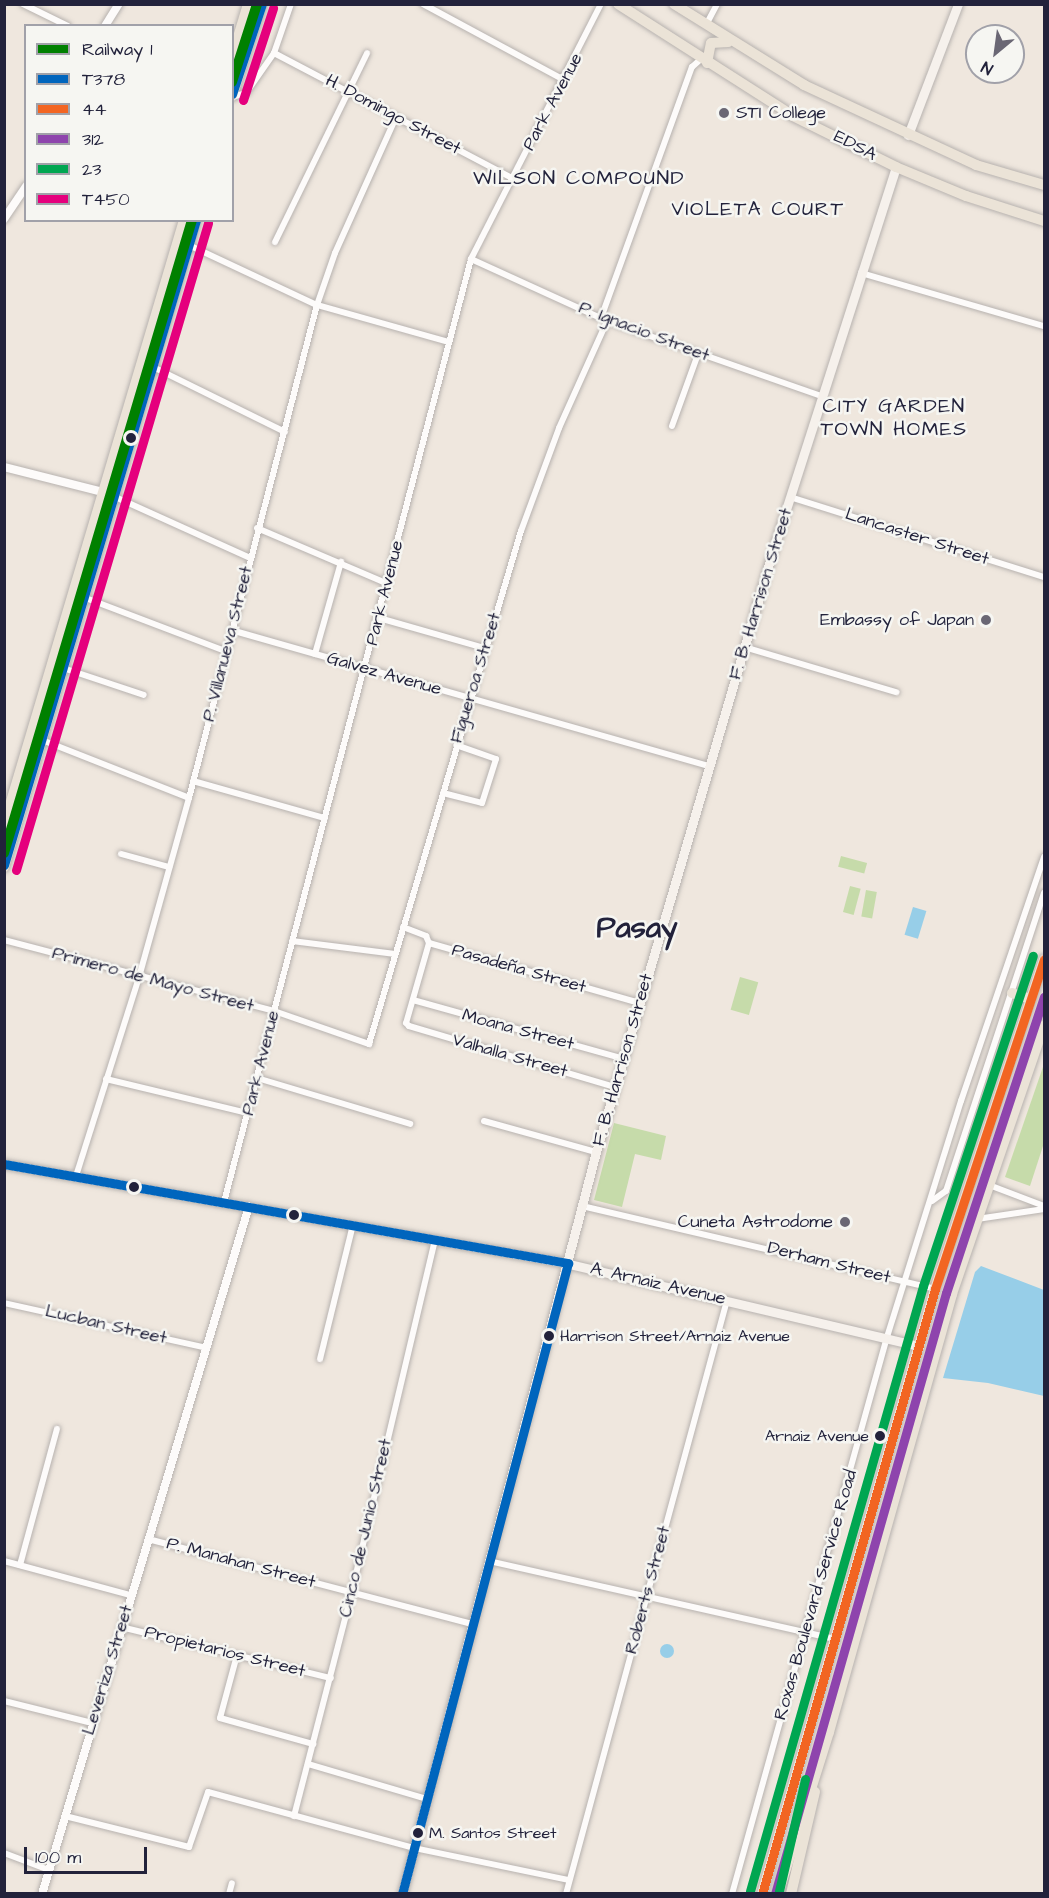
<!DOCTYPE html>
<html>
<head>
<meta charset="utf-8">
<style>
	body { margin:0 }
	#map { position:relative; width:1049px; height:1898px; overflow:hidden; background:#efe7de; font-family:"Architects Daughter",sans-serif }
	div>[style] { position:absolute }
	.green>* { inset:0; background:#c6dbaa; transform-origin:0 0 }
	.water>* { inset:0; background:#97cee8; transform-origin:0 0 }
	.round { border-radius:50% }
	.roads { filter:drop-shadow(0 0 2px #b7b2af) drop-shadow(0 0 2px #b7b2af) }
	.minor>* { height:6px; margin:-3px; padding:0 3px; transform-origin:3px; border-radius:3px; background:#fdfbfa }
	.tertiary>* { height:8px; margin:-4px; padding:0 4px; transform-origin:4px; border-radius:4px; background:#fdfbfa }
	.secondary>* { height:9px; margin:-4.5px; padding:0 4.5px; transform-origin:4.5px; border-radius:4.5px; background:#f6f1ec }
	.primary>* { height:10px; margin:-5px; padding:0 5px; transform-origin:5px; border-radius:5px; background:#ebe3d7 }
	.trunk>* { height:10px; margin:-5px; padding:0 5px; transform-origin:5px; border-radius:5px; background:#ebe3d7 }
	.bus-1>* { height:9px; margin:-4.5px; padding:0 4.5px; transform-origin:4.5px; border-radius:4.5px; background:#0065bd }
	.bus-2>* { height:9px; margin:-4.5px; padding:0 4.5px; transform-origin:4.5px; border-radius:4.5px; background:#f26522 }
	.bus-3>* { height:9px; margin:-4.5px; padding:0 4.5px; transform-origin:4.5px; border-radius:4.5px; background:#8e44ad }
	.bus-4>* { height:9px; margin:-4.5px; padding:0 4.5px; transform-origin:4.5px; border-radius:4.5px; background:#00a651 }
	.bus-5>* { height:9px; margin:-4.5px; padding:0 4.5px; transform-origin:4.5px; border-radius:4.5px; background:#e5007d }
	.rail-1>* { height:10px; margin:-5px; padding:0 5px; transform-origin:5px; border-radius:5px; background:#008000 }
	.dots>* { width:16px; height:16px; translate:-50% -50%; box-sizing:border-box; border:3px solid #f6f6f2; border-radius:50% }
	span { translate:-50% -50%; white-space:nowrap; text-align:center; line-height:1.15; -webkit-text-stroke:5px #f6f6f2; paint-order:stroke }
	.bus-label { font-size:16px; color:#22223b }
	.left { translate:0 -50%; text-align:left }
	.right { translate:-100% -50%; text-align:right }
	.street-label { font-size:18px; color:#22223b }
	.poi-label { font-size:18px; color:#22223b }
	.neighbourhood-label { font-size:20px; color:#22223b; letter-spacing:1.5px }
	.town-label { font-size:30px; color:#22223b; font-weight:700 }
	.frame { position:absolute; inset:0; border:6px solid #22223b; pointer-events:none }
	.legend { position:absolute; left:24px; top:24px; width:210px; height:198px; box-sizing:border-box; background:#f6f6f2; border:2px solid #a1a1a9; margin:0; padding:8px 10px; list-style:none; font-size:18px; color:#22223b }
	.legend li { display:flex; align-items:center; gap:12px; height:30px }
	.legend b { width:30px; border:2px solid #a1a1a9 }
	.north { position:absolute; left:965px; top:24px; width:60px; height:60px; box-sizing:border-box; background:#f6f6f2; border:2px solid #a1a1a9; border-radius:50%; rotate:209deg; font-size:16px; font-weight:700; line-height:24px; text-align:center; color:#22223b }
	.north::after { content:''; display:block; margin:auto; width:21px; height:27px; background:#6a6774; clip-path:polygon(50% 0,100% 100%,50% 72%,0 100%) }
	.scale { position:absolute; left:24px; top:1847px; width:123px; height:27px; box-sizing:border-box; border:3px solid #22223b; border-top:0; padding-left:8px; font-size:18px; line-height:21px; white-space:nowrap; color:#22223b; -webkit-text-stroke:4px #f6f6f2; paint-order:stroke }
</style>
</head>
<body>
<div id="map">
	<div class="green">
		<div style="left:841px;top:856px;width:27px;height:11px;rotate:15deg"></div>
		<div style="left:850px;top:886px;width:11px;height:27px;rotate:15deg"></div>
		<div style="left:866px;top:890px;width:11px;height:27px;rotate:10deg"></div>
		<div style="left:740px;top:977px;width:19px;height:34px;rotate:16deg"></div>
		<div style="clip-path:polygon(1044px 1064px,1044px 1143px,1030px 1186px,1005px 1177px)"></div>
		<div style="clip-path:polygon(614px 1123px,666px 1136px,661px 1160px,635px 1154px,622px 1207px,594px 1200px)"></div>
	</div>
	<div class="water">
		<div style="left:913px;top:907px;width:14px;height:29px;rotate:17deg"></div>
		<div style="clip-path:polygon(981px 1266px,1044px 1290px,1044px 1396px,988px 1383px,943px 1378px,975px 1272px)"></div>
		<div class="round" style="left:660px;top:1644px;width:14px;height:14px"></div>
	</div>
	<div class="roads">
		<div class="minor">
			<div style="left:23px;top:4px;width:50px;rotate:26.1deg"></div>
			<div style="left:423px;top:4px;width:160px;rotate:28.3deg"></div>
			<div style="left:706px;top:25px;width:24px;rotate:-62deg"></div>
			<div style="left:274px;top:53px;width:269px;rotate:27.7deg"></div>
			<div style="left:232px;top:97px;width:15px;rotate:-16deg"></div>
			<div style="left:246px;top:93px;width:49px;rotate:-55deg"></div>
			<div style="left:274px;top:53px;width:52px;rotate:-70.9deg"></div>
			<div style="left:178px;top:240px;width:153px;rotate:25.1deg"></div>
			<div style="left:317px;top:305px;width:137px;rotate:15.7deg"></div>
			<div style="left:275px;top:242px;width:210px;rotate:-64deg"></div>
			<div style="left:471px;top:259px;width:149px;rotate:24.5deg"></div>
			<div style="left:607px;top:321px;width:227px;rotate:19.3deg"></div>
			<div style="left:861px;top:273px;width:191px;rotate:16.2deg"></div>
			<div style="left:601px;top:318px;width:267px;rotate:-70.1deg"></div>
			<div style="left:692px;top:67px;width:12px;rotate:-42deg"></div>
			<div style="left:153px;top:367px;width:147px;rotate:26.2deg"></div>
			<div style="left:672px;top:426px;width:77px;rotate:-70.1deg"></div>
			<div style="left:113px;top:496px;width:150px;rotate:24.3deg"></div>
			<div style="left:790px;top:497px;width:266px;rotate:17.5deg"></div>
			<div style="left:257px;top:528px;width:142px;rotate:23.1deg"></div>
			<div style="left:83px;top:597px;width:152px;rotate:20.8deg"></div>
			<div style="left:379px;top:618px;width:109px;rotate:15.9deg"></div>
			<div style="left:231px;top:630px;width:498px;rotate:15.9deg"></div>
			<div style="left:744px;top:647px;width:159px;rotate:16.5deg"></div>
			<div style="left:315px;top:654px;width:96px;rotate:-74.2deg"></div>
			<div style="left:63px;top:668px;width:85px;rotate:18.4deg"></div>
			<div style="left:42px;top:740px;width:158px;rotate:21.5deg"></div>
			<div style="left:193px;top:781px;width:137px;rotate:15.7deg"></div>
			<div style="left:443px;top:793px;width:40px;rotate:14.4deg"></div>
			<div style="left:482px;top:803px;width:46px;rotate:-72.3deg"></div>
			<div style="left:496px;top:759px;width:42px;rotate:-160.7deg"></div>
			<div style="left:121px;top:854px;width:50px;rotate:15.2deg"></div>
			<div style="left:403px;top:927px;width:25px;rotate:21deg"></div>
			<div style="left:426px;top:936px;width:8px;rotate:67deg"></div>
			<div style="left:429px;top:943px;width:219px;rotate:15.9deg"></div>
			<div style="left:4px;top:940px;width:279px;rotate:14.7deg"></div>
			<div style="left:274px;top:1011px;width:101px;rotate:19.2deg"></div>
			<div style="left:369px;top:1044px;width:535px;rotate:-73.5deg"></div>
			<div style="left:521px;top:531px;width:110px;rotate:-69.7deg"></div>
			<div style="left:559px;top:428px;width:117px;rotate:-65.8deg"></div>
			<div style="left:292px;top:941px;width:104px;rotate:7.2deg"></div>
			<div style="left:429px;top:943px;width:83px;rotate:106deg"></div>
			<div style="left:406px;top:1023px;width:4px;rotate:45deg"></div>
			<div style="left:409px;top:1026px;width:215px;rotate:16.5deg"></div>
			<div style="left:413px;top:1000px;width:219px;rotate:15.6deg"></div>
			<div style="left:257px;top:1078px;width:160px;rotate:16.7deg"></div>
			<div style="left:106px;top:1079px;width:146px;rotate:13.5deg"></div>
			<div style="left:484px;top:1121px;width:116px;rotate:15.5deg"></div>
			<div style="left:76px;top:1176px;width:209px;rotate:-72.4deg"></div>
			<div style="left:139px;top:977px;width:186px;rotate:-74.4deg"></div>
			<div style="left:189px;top:798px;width:509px;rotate:-75.45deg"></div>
			<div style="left:317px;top:305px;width:55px;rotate:-70.9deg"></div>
			<div style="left:335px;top:253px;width:149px;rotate:-65.8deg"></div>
			<div style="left:989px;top:1185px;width:59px;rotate:20.9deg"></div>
			<div style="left:932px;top:1201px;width:17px;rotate:-36deg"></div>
			<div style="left:946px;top:1191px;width:314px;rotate:-71.8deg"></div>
			<div style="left:224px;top:1202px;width:975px;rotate:-75.32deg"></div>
			<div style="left:471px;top:259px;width:286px;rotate:-63deg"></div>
			<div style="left:582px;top:1206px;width:363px;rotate:13.2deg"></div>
			<div style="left:977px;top:1219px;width:68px;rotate:-8.5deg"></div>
			<div style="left:4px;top:1303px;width:208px;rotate:12.5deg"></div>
			<div style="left:320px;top:1359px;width:138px;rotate:-76.2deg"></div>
			<div style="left:148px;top:1539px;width:335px;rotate:14.7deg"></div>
			<div style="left:4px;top:1561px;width:131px;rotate:15.1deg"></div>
			<div style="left:489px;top:1561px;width:354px;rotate:12.7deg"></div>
			<div style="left:20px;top:1565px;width:141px;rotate:-74.8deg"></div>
			<div style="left:121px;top:1627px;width:216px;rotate:13.7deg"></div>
			<div style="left:237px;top:1655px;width:65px;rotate:105.1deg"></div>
			<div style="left:220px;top:1718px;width:97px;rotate:15.6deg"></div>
			<div style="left:4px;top:1701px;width:91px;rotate:14deg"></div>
			<div style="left:308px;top:1764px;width:124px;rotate:16.4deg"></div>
			<div style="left:65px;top:1816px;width:128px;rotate:14deg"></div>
			<div style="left:189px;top:1847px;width:58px;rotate:-70.9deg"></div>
			<div style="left:208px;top:1792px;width:213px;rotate:15.2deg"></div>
			<div style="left:414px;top:1848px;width:158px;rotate:11.7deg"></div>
			<div style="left:294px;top:1816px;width:232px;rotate:-75.5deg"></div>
			<div style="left:352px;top:1591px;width:362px;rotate:-76.7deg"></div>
			<div style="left:4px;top:1853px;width:48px;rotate:20.7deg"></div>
			<div style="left:229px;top:1894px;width:11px;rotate:-75deg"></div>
			<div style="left:566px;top:1894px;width:615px;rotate:-74.83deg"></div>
			<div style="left:732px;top:1894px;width:578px;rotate:-74.45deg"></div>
			<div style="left:887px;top:1337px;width:247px;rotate:-72.6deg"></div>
			<div style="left:961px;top:1101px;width:258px;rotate:-71.2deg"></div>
		</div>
		<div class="tertiary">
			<div style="left:105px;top:26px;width:26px;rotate:-58deg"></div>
			<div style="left:4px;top:219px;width:40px;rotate:-56deg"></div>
			<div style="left:4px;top:467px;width:106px;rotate:14.2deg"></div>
			<div style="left:42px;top:1894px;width:718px;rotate:-73.25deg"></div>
		</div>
		<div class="secondary">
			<div style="left:908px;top:135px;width:140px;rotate:-69.1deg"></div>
			<div style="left:4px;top:1164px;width:560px;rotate:9.97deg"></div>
			<div style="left:556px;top:1261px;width:373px;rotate:13.2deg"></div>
			<div style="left:402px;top:1894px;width:767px;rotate:-75.35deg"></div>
			<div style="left:596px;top:1152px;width:627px;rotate:-73.62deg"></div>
			<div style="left:773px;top:550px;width:402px;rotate:-72.2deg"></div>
		</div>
		<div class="primary">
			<div style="left:232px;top:57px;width:55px;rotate:-73.2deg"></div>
			<div style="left:232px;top:96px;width:97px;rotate:-71.9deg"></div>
			<div style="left:4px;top:825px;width:631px;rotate:-73.43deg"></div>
			<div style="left:4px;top:867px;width:675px;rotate:-73.47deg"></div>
			<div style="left:791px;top:1894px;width:105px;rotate:-76.8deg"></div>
		</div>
		<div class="trunk">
			<div style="left:618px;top:4px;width:208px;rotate:32.6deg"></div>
			<div style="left:793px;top:116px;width:115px;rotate:26.3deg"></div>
			<div style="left:896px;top:167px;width:76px;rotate:22.5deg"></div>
			<div style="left:966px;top:196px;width:82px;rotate:17.8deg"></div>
			<div style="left:674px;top:4px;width:153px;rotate:31.9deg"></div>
			<div style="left:804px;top:85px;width:190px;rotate:24.9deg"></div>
			<div style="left:976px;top:165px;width:71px;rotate:16.4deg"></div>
			<div style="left:707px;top:63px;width:20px;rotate:-79deg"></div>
			<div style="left:711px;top:43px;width:17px;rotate:-3deg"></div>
			<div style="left:1012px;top:993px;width:20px;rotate:18deg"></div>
			<div style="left:762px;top:1894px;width:629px;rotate:-74.04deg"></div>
			<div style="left:935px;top:1289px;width:347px;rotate:-71.7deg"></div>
			<div style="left:778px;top:1894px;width:170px;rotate:-72.5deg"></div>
			<div style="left:829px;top:1732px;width:455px;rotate:-74.3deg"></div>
			<div style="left:952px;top:1294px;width:284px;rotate:-71.1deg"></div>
		</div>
	</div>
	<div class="bus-1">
		<div style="left:232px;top:94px;width:95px;rotate:-71.6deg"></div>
		<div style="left:4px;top:865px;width:673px;rotate:-73.42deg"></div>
		<div style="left:4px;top:1164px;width:573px;rotate:9.96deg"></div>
		<div style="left:402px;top:1894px;width:652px;rotate:-75.26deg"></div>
	</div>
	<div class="bus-2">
		<div style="left:762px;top:1894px;width:629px;rotate:-74.04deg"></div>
		<div style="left:935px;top:1289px;width:347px;rotate:-71.7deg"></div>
	</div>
	<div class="bus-3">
		<div style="left:775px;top:1894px;width:625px;rotate:-74.12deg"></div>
		<div style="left:946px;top:1293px;width:312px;rotate:-71.7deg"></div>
	</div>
	<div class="bus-4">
		<div style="left:750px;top:1891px;width:629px;rotate:-74.04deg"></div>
		<div style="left:923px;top:1286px;width:348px;rotate:-71.6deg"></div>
		<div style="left:779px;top:1891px;width:115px;rotate:-76.9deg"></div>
	</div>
	<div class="bus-5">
		<div style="left:243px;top:100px;width:97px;rotate:-71.9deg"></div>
		<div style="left:16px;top:870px;width:675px;rotate:-73.47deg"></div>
	</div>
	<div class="rail-1">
		<div style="left:232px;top:82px;width:82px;rotate:-72.2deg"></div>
		<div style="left:4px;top:853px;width:660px;rotate:-73.46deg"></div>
	</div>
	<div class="dots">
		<div style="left:724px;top:113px;background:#6a6774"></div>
		<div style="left:131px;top:438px;background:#22223b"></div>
		<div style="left:986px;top:620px;background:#6a6774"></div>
		<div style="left:134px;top:1187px;background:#22223b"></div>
		<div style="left:294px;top:1215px;background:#22223b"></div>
		<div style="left:845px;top:1222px;background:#6a6774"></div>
		<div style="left:549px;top:1336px;background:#22223b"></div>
		<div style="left:880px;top:1436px;background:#22223b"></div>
		<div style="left:418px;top:1833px;background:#22223b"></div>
	</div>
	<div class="bus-label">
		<span class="left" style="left:560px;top:1336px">Harrison Street/Arnaiz Avenue</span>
		<span class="right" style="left:869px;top:1436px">Arnaiz Avenue</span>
		<span class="left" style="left:429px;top:1833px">M. Santos Street</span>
	</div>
	<div class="street-label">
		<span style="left:553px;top:102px;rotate:-62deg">Park Avenue</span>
		<span style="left:393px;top:115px;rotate:28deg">H. Domingo Street</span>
		<span style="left:855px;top:146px;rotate:27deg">EDSA</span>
		<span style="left:644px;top:332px;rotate:21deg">P. Ignacio Street</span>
		<span style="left:917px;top:537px;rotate:18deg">Lancaster Street</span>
		<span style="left:385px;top:593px;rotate:-76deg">Park Avenue</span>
		<span style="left:761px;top:594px;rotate:-73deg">F. B. Harrison Street</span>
		<span style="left:228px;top:644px;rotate:-76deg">P. Villanueva Street</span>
		<span style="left:384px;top:674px;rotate:16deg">Galvez Avenue</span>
		<span style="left:476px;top:678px;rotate:-73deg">Figueroa Street</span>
		<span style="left:519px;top:969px;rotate:16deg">Pasadeña Street</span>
		<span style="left:153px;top:980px;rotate:15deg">Primero de Mayo Street</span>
		<span style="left:518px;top:1030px;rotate:15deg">Moana Street</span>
		<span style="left:510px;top:1056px;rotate:16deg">Valhalla Street</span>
		<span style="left:623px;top:1060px;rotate:-74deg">F. B. Harrison Street</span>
		<span style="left:261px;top:1063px;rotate:-76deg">Park Avenue</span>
		<span style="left:829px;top:1263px;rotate:14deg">Derham Street</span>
		<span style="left:658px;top:1284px;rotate:13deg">A. Arnaiz Avenue</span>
		<span style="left:106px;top:1325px;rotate:13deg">Lucban Street</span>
		<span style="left:366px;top:1528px;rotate:-77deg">Cinco de Junio Street</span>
		<span style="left:241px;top:1563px;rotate:15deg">P. Manahan Street</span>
		<span style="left:648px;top:1590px;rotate:-75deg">Roberts Street</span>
		<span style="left:816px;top:1595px;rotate:-74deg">Roxas Boulevard Service Road</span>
		<span style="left:225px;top:1652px;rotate:14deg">Propietarios Street</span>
		<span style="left:108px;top:1670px;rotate:-73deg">Leveriza Street</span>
	</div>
	<div class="poi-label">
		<span class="left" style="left:736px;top:113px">STI College</span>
		<span class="right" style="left:974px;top:620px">Embassy of Japan</span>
		<span class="right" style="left:833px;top:1222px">Cuneta Astrodome</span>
	</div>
	<div class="neighbourhood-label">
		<span style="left:579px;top:178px">WILSON COMPOUND</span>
		<span style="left:758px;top:209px">VIOLETA COURT</span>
		<span style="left:894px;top:418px">CITY GARDEN<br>TOWN HOMES</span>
	</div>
	<div class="town-label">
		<span style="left:637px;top:928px">Pasay</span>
	</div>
	<div class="frame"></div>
	<ul class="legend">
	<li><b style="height:8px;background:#008000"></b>Railway 1</li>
	<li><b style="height:8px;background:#0065bd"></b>T378</li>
	<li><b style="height:8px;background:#f26522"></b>44</li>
	<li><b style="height:8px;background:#8e44ad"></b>312</li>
	<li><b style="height:8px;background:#00a651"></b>23</li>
	<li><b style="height:8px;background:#e5007d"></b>T450</li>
	</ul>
	<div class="north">N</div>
	<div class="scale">100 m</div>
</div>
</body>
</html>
